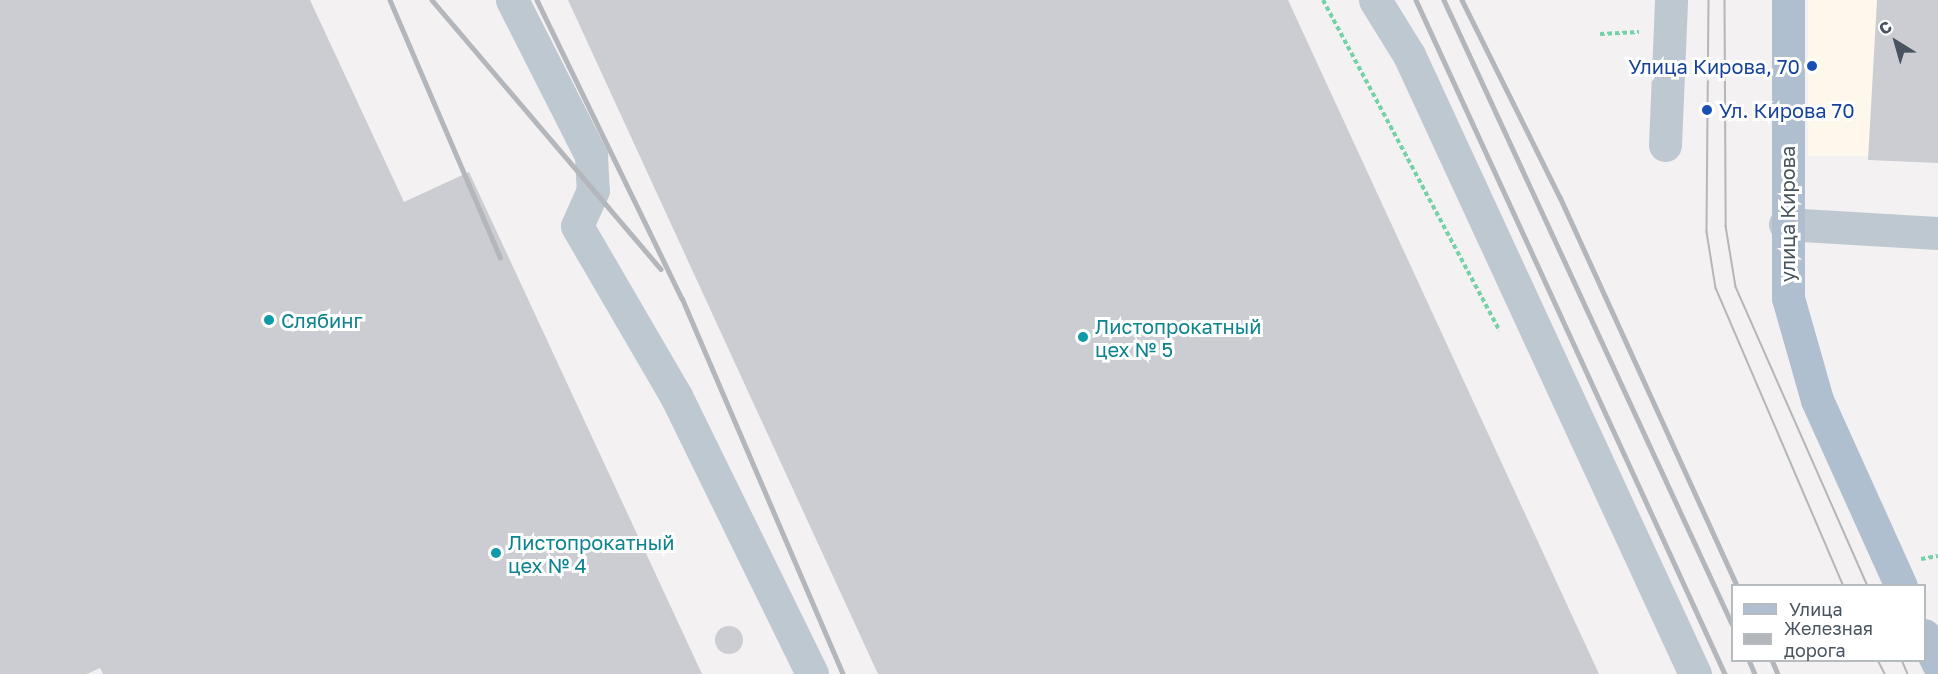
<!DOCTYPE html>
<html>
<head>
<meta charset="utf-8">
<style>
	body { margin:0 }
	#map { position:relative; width:1938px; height:674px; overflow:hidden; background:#f3f1f1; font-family:"Golos Text",sans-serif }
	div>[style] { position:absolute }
	.commercial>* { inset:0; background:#fdf8eb; transform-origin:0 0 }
	.building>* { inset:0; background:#cbcdd3 }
	.round { border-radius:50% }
	.path>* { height:4px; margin-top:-2px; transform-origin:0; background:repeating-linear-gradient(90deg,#75d1a6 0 4.5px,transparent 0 7.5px) }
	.minor>* { height:33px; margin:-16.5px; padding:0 16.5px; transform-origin:16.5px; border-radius:16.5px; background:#bec8d0 }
	.major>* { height:33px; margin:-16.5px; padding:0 16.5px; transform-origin:16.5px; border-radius:16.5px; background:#b0bfd0 }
	.tram>* { height:1.5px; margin:-0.75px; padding:0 0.75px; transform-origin:0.75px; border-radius:0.75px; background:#b3b6bb }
	.rail>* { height:4.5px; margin:-2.25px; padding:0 2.25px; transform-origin:2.25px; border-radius:2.25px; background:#b3b6bb }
	.dots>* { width:16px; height:16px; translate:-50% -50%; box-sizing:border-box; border:3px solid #fff; border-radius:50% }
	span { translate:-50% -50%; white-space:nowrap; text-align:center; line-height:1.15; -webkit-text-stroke:6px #fff; paint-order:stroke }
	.transit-label { font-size:20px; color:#164399 }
	.right { translate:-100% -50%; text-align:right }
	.left { translate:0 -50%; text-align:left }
	.street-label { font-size:20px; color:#48545f }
	.culture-label { font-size:20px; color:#0d838f }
	.legend { position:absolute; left:1731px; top:584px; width:195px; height:78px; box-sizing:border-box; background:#fff; border:2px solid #b6bbbf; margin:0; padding:8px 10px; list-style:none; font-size:18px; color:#48545f }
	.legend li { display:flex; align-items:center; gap:12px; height:30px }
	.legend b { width:30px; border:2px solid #b6bbbf }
	.north { position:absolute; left:1866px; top:12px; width:60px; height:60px; -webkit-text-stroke:4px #fff; paint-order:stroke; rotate:323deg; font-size:16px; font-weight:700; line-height:24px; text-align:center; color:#48545f }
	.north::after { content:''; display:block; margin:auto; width:21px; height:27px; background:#48545f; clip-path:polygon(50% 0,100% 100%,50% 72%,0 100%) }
</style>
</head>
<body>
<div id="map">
	<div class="commercial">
		<div style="left:1808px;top:0;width:130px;height:156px"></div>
	</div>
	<div class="building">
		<div style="clip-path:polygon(0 0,310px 0,404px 202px,469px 172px,702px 674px,103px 674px,100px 668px,87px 674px,0 674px)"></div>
		<div style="clip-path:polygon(568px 0,1288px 0,1599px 674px,878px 674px)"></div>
		<div style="clip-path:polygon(1877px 0,1938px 0,1938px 163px,1868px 160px)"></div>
		<div class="round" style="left:715px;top:626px;width:28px;height:28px"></div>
	</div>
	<div class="path">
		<div style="left:1323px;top:0;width:375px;rotate:61.9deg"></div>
		<div style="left:1600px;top:34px;width:39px;rotate:-3deg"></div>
		<div style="left:1921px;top:559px;width:17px;rotate:-10deg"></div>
	</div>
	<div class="minor">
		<div style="left:512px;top:0;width:175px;rotate:63.1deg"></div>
		<div style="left:591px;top:156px;width:34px;rotate:87deg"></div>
		<div style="left:593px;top:190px;width:39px;rotate:114deg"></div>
		<div style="left:577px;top:226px;width:197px;rotate:59.8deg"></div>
		<div style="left:676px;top:396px;width:309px;rotate:63.9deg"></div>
		<div style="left:1375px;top:0;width:65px;rotate:58.3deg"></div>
		<div style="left:1409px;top:55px;width:682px;rotate:65.2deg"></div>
		<div style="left:1665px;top:145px;width:145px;rotate:-87.6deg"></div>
		<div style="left:1785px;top:224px;width:153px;rotate:3.4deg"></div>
	</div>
	<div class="major">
		<div style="left:1788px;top:0;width:298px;rotate:90deg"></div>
		<div style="left:1788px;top:298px;width:106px;rotate:74.1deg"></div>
		<div style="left:1817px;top:400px;width:204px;rotate:65.7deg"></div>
		<div style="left:1924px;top:635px;width:32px;rotate:64deg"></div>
	</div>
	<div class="tram">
		<div style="left:1709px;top:0;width:232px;rotate:90.5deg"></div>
		<div style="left:1707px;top:232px;width:57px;rotate:80.9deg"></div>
		<div style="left:1716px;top:288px;width:324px;rotate:66.8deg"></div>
		<div style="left:1725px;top:0;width:226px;rotate:89.7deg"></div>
		<div style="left:1726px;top:226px;width:62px;rotate:80.7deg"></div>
		<div style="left:1736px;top:287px;width:327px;rotate:66.2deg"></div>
		<div style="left:1878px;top:660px;width:16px;rotate:63deg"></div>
		<div style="left:1902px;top:660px;width:15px;rotate:67deg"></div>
	</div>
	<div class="rail">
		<div style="left:390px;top:0;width:280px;rotate:66.8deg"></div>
		<div style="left:432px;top:0;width:353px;rotate:49.6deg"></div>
		<div style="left:537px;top:0;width:331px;rotate:64.1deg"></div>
		<div style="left:682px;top:298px;width:409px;rotate:66.8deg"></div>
		<div style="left:1416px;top:0;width:741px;rotate:65.37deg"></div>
		<div style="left:1444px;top:0;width:687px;rotate:65.22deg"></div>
		<div style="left:1462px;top:0;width:220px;rotate:63.6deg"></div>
		<div style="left:1560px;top:197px;width:427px;rotate:65.5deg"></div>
		<div style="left:1749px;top:660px;width:15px;rotate:67deg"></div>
		<div style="left:1772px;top:660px;width:15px;rotate:67deg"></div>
	</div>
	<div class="dots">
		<div style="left:1812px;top:66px;background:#1a4fb4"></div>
		<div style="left:1707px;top:110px;background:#1a4fb4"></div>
		<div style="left:269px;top:320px;background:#0f9aa8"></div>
		<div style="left:1083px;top:337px;background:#0f9aa8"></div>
		<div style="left:496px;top:553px;background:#0f9aa8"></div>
	</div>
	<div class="transit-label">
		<span class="right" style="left:1800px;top:66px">Улица Кирова, 70</span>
		<span class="left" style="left:1719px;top:110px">Ул. Кирова 70</span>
	</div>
	<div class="street-label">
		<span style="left:1787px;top:214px;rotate:-90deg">улица Кирова</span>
	</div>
	<div class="culture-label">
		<span class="left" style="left:281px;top:320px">Слябинг</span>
		<span class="left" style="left:1095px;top:338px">Листопрокатный<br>цех № 5</span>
		<span class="left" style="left:508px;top:554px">Листопрокатный<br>цех № 4</span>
	</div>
	<ul class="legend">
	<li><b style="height:8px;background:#b0bfd0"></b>Улица</li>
	<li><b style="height:8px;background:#b3b6bb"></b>Железная дорога</li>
	</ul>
	<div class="north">С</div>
</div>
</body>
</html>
